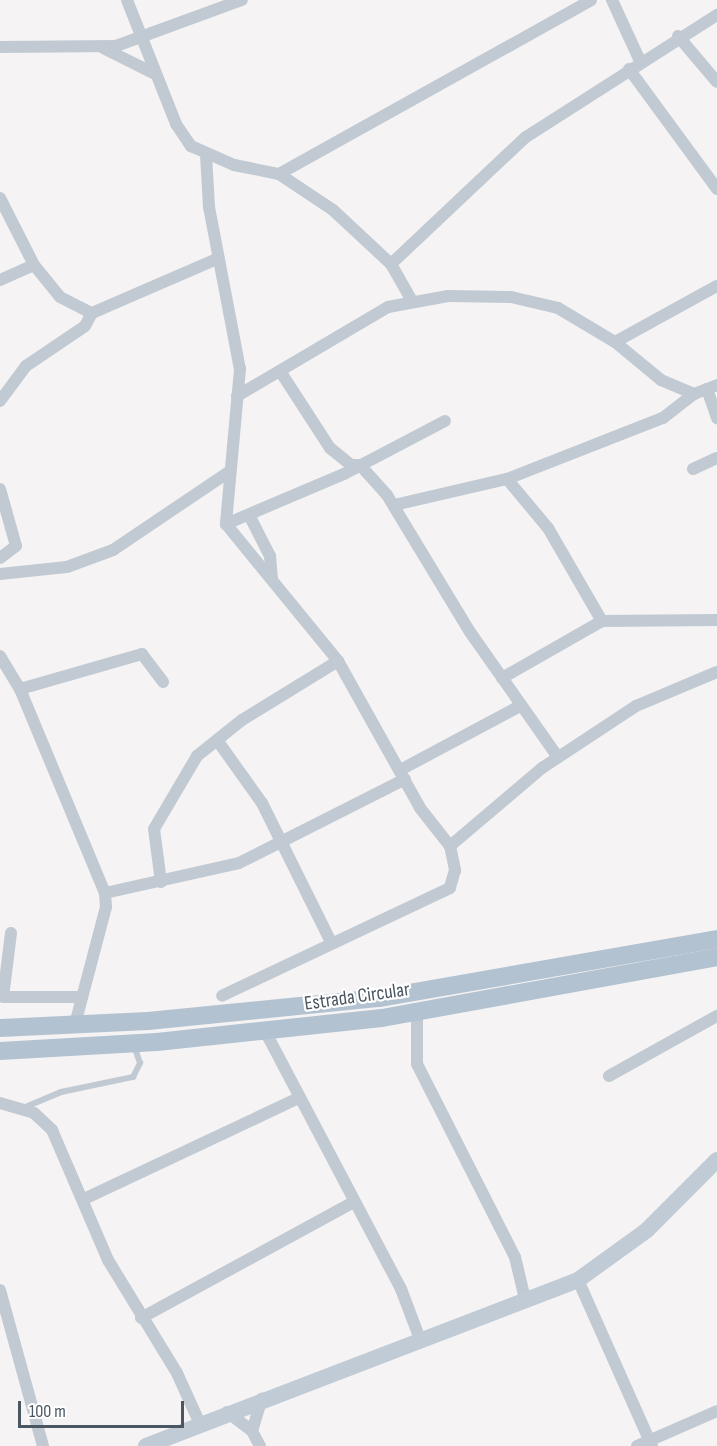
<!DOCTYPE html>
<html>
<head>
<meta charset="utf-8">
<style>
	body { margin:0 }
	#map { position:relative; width:717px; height:1446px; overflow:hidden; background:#f5f3f3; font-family:"Sofia Sans Condensed",sans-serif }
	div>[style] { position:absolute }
	.lane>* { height:6px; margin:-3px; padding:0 3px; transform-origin:3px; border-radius:3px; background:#c1cad2 }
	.street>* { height:12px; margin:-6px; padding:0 6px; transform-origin:6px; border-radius:6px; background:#c1cad2 }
	.secondary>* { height:16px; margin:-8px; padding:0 8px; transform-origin:8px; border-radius:8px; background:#c1cbd6 }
	.primary>* { height:18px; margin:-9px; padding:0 9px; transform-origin:9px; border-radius:9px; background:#b3c2d1 }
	span { translate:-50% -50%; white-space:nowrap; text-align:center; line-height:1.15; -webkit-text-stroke:4.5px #fff; paint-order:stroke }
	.street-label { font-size:20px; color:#4a5661 }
	.scale { position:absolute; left:18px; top:1401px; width:166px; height:27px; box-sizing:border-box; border:3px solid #4a5661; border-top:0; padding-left:8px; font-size:18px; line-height:21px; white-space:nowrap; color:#4a5661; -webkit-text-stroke:4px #fff; paint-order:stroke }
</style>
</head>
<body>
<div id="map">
	<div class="lane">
		<div style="left:23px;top:1108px;width:41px;rotate:-22.8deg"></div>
		<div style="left:61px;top:1092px;width:74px;rotate:-11.8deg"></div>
		<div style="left:133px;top:1077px;width:16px;rotate:-63deg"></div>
		<div style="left:140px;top:1063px;width:18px;rotate:-109deg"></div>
	</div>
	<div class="street">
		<div style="left:127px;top:0;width:133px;rotate:68.4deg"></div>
		<div style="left:176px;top:124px;width:27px;rotate:56deg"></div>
		<div style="left:191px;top:146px;width:47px;rotate:23.8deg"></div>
		<div style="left:234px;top:165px;width:46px;rotate:11.3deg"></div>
		<div style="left:279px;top:174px;width:65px;rotate:33.7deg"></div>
		<div style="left:333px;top:210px;width:79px;rotate:43deg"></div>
		<div style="left:391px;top:264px;width:43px;rotate:60.4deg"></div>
		<div style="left:612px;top:0;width:67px;rotate:65.3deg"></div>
		<div style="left:678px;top:36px;width:60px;rotate:49.7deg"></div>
		<div style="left:0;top:47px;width:116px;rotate:-0.5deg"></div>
		<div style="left:116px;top:46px;width:134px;rotate:-20.1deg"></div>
		<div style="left:103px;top:48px;width:58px;rotate:26.6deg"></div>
		<div style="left:629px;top:69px;width:149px;rotate:53.7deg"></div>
		<div style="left:206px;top:155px;width:52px;rotate:86.7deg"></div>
		<div style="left:209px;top:207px;width:165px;rotate:79.2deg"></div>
		<div style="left:240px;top:369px;width:156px;rotate:95.2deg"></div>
		<div style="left:226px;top:524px;width:177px;rotate:50.7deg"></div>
		<div style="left:338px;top:661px;width:168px;rotate:60.8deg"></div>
		<div style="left:420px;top:808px;width:48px;rotate:51.7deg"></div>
		<div style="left:450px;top:846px;width:25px;rotate:78deg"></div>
		<div style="left:455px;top:870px;width:19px;rotate:106deg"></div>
		<div style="left:450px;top:888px;width:252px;rotate:154.7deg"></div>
		<div style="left:279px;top:174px;width:357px;rotate:-29.1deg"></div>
		<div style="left:0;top:198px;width:75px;rotate:63.1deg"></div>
		<div style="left:34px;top:265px;width:41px;rotate:50.9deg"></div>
		<div style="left:60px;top:297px;width:36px;rotate:27deg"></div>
		<div style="left:391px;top:264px;width:185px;rotate:-43.3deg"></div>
		<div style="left:526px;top:137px;width:227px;rotate:-32.6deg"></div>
		<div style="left:0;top:280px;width:37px;rotate:-24deg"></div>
		<div style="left:615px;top:342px;width:116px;rotate:-28.8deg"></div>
		<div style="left:280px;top:371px;width:92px;rotate:57deg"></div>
		<div style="left:330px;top:448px;width:27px;rotate:39deg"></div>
		<div style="left:351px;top:465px;width:9px"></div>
		<div style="left:360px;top:465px;width:40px;rotate:48deg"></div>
		<div style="left:387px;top:495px;width:160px;rotate:58.8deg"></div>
		<div style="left:470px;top:632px;width:153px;rotate:54.9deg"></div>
		<div style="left:707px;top:389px;width:31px;rotate:71deg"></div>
		<div style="left:237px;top:396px;width:175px;rotate:-30.5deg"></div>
		<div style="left:388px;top:307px;width:61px;rotate:-10.4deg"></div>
		<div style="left:448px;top:296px;width:63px;rotate:0.9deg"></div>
		<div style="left:511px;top:297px;width:48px;rotate:13.2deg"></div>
		<div style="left:558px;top:308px;width:66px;rotate:30.8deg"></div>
		<div style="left:615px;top:342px;width:60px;rotate:39.6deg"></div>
		<div style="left:661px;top:380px;width:36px;rotate:23deg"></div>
		<div style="left:0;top:401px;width:44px;rotate:-53.4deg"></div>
		<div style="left:26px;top:366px;width:71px;rotate:-34.1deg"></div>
		<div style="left:85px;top:326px;width:15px;rotate:-62deg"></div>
		<div style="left:92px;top:313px;width:136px;rotate:-23.4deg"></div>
		<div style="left:693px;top:469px;width:26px;rotate:-25deg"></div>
		<div style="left:507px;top:479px;width:64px;rotate:50.1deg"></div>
		<div style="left:548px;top:528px;width:108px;rotate:59.9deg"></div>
		<div style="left:0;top:489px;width:59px;rotate:74.3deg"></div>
		<div style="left:16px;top:546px;width:20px;rotate:143deg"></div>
		<div style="left:394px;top:505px;width:116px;rotate:-13deg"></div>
		<div style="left:507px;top:479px;width:168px;rotate:-21.4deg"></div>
		<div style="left:663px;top:418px;width:39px;rotate:-38deg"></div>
		<div style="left:694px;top:394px;width:25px;rotate:-21deg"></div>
		<div style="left:249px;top:515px;width:46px;rotate:62.9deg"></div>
		<div style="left:270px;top:556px;width:24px;rotate:85deg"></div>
		<div style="left:226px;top:524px;width:128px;rotate:-23deg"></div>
		<div style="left:344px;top:474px;width:114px;rotate:-27.7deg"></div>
		<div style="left:0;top:574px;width:67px;rotate:-6deg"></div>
		<div style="left:67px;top:567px;width:49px;rotate:-20.3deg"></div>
		<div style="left:113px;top:550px;width:141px;rotate:-34deg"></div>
		<div style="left:0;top:656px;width:39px;rotate:59deg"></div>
		<div style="left:20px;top:689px;width:221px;rotate:67.4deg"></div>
		<div style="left:105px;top:893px;width:14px;rotate:86deg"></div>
		<div style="left:106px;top:907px;width:121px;rotate:104.8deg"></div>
		<div style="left:502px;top:678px;width:115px;rotate:-29.7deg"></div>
		<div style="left:602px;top:621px;width:115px;rotate:-0.5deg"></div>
		<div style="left:20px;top:689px;width:127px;rotate:-16deg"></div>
		<div style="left:142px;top:654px;width:35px;rotate:53deg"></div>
		<div style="left:217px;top:740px;width:77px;rotate:54.5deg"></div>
		<div style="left:262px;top:803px;width:155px;rotate:63.6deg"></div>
		<div style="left:402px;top:769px;width:134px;rotate:-28.1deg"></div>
		<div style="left:450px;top:846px;width:121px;rotate:-40.3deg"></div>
		<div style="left:542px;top:768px;width:113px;rotate:-33.4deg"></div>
		<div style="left:636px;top:706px;width:88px;rotate:-22.8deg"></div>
		<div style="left:161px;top:882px;width:53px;rotate:-97.5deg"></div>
		<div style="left:154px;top:829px;width:85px;rotate:-59.5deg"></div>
		<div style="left:197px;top:756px;width:58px;rotate:-38.7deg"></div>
		<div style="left:242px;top:720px;width:113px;rotate:-31.6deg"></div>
		<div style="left:105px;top:893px;width:137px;rotate:-12.6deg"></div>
		<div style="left:239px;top:863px;width:186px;rotate:-26.8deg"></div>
		<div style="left:11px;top:933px;width:64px;rotate:97.1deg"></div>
		<div style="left:3px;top:997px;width:76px"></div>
		<div style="left:417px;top:1012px;width:52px;rotate:90deg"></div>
		<div style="left:417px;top:1064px;width:216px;rotate:63.1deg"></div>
		<div style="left:515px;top:1257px;width:43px;rotate:76.6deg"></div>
		<div style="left:265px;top:1031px;width:292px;rotate:62.2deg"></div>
		<div style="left:401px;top:1289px;width:53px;rotate:69.2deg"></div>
		<div style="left:609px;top:1076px;width:124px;rotate:-29.1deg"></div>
		<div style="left:0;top:1103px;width:35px;rotate:16deg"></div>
		<div style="left:34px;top:1113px;width:25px;rotate:43deg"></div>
		<div style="left:52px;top:1130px;width:142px;rotate:66.7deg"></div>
		<div style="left:108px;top:1260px;width:132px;rotate:58.6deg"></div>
		<div style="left:177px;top:1373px;width:56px;rotate:65.7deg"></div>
		<div style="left:84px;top:1199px;width:238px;rotate:-25.2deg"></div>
		<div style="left:578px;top:1280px;width:182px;rotate:66deg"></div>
		<div style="left:0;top:1290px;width:162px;rotate:74.6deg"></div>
		<div style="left:141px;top:1318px;width:240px;rotate:-28.6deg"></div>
		<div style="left:227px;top:1412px;width:31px;rotate:37deg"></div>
		<div style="left:252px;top:1431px;width:17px;rotate:62deg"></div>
		<div style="left:252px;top:1431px;width:34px;rotate:-73deg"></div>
		<div style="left:637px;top:1446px;width:87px;rotate:-23.6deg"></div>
	</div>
	<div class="secondary">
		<div style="left:146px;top:1446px;width:463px;rotate:-21deg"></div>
		<div style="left:578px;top:1280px;width:85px;rotate:-35.9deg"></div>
		<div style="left:647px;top:1230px;width:99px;rotate:-45deg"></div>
	</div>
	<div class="primary">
		<div style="left:0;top:1028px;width:148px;rotate:-2.7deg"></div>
		<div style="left:148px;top:1021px;width:233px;rotate:-5.7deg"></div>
		<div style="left:380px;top:998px;width:342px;rotate:-9.9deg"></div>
		<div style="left:0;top:1051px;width:157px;rotate:-3.3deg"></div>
		<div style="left:157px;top:1042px;width:226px;rotate:-6.1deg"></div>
		<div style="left:382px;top:1018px;width:341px;rotate:-10.3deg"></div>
	</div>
	<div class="street-label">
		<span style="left:357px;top:997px;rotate:-8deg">Estrada Circular</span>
	</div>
	<div class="scale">100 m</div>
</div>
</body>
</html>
